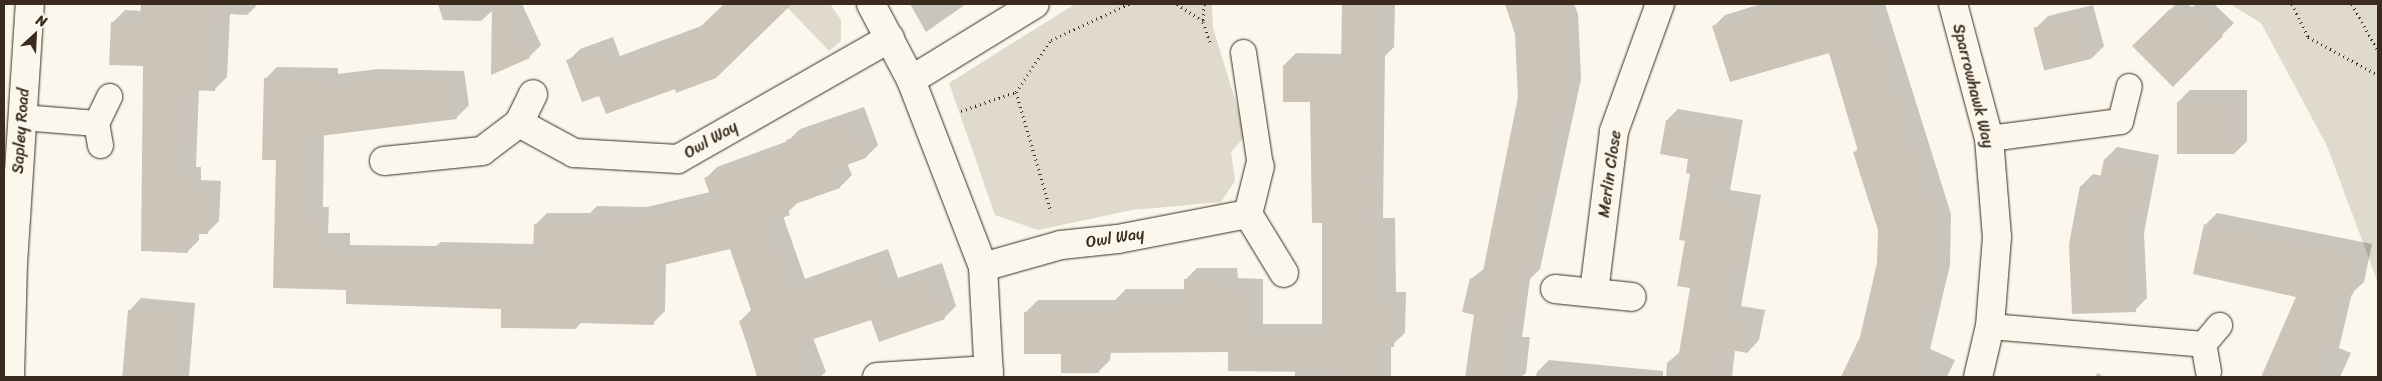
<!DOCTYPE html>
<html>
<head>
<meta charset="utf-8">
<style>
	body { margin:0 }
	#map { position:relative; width:2382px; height:381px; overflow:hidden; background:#fbf7ec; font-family:Sriracha,sans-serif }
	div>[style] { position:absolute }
	.green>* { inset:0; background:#dfd9ce }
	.shadow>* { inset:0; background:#0003 }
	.building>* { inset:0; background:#ccc4b9; transform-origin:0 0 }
	.path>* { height:3px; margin-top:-1.5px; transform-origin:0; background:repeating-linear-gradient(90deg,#3b2a1e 0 1px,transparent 0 5px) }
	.roads { filter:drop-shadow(0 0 1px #3b2a1e) drop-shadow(0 0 1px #3b2a1e) }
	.lane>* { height:25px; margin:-12.5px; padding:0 12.5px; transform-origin:12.5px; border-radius:12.5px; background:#fbf7ec }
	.street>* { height:28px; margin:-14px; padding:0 14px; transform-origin:14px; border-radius:14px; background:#fbf7ec }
	.secondary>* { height:28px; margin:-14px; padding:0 14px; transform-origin:14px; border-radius:14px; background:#fbf7ec }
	span { translate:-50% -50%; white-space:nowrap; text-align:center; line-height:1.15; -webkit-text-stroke:4px #fbf7ec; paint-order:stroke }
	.street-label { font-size:16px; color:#3b2a1e }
	.frame { position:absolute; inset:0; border:5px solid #3b2a1e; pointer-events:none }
	.north { position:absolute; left:10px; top:10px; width:50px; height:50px; -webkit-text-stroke:4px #fbf7ec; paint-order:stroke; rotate:25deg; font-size:14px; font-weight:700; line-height:20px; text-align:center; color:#3b2a1e }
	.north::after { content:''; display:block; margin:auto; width:18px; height:22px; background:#3b2a1e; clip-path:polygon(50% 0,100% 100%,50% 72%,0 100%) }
</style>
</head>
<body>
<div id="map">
	<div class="green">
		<div style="clip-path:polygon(784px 4px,830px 4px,841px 20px,841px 41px,829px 51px)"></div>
		<div style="clip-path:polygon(1075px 4px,1212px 4px,1213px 28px,1246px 135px,1231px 152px,1235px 181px,1221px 202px,1132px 210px,1038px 230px,995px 215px,949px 83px)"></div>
		<div style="clip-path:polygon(2230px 4px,2378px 4px,2378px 283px,2327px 146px,2261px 23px)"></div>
	</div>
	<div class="shadow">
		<div style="clip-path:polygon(142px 4px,258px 4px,247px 15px,230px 14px,227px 77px,215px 89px,199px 89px,196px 167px,201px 167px,201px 180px,221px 181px,219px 221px,207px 233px,199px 233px,199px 240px,187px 252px,144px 65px,113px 22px,125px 10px,142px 11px)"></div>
		<div style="clip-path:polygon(438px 4px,492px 4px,493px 7px,494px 4px,522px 4px,541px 45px,529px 57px,494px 9px,481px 21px,443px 20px)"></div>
		<div style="clip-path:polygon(725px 4px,790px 4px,716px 77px,676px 87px,600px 94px,568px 61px,580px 49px,613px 37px,620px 56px,704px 25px)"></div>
		<div style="clip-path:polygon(910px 4px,966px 4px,926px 32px)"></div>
		<div style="clip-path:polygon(1343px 4px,1395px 4px,1394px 47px,1385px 56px,1383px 218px,1395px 218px,1396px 292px,1406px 292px,1405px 333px,1391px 346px,1391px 377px,1295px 377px,1295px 370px,1229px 351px,1111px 352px,1110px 360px,1098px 372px,1062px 353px,1026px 312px,1038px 300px,1115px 300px,1126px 289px,1185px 289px,1185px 280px,1197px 268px,1237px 268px,1238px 278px,1263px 279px,1263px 324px,1323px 324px,1324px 222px,1311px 101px,1284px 65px,1296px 53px,1343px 54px)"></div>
		<div style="clip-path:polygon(1507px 4px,1574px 4px,1578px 14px,1581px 79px,1540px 269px,1530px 279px,1522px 337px,1530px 337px,1526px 373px,1521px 377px,1467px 377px,1475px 314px,1471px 279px,1485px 268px,1519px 97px,1517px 34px)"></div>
		<div style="clip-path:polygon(1761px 4px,1885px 4px,1951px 214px,1950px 265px,1930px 349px,1955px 360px,1947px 377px,1841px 377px,1861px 337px,1878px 263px,1879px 230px,1854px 153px,1859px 148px,1830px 51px,1714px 26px,1725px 15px)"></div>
		<div style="clip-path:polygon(2176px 4px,2188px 4px,2192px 8px,2196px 4px,2214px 4px,2234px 23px,2173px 85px,2134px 46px)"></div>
		<div style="clip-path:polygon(2093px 5px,2104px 46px,2092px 58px,2036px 28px,2048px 16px)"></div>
		<div style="clip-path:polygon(277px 67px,338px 68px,338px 74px,378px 69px,464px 71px,469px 105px,457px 117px,324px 134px,323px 207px,329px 207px,328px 233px,350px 233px,350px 245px,436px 246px,441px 242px,535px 244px,535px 225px,547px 213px,590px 213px,597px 206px,647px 207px,710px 192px,705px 179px,717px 167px,788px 141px,800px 129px,864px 107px,878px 145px,866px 157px,847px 163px,852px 175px,840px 187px,800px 201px,783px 216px,805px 279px,888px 249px,898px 278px,942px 263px,956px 306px,944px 318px,872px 318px,813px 338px,826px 372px,820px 377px,757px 377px,740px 321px,752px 309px,731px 247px,666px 263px,665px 311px,653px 323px,582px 322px,576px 328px,502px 308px,348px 288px,274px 287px,277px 159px,265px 79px)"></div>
		<div style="clip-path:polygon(2190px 90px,2247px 90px,2247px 141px,2235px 153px,2178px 102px)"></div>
		<div style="clip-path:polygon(1678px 109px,1743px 120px,1730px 190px,1761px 195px,1741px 306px,1765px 310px,1759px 340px,1748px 352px,1735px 350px,1732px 377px,1666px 377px,1667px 363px,1681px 351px,1691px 287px,1686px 240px,1692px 173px,1690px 158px,1667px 120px)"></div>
		<div style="clip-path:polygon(2117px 147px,2159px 155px,2144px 233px,2147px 298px,2135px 310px,2070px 244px,2081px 186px,2093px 174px,2102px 176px,2105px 159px)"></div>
		<div style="clip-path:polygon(2217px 213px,2372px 244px,2364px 282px,2352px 293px,2339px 348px,2351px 353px,2340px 377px,2263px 377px,2298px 296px,2206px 224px)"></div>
		<div style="clip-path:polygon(141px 298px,195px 303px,189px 377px,124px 377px,129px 311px)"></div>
		<div style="clip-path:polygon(1549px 360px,1663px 371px,1663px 377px,1536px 377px,1537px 372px)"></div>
		<div style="clip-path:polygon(2098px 373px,2104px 377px,2094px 377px)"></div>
	</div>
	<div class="building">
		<div style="clip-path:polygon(141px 4px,219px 4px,215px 91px,188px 90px,185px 179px,190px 179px,190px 192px,209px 192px,208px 234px,188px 234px,188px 253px,141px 251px,143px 66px,109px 65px,111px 22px,140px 23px)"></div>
		<div style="clip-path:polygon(492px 4px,505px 4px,530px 58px,491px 75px)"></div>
		<div style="clip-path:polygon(724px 4px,792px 4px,716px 78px,676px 93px,675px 89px,606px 114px,599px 96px,582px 102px,566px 60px,601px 48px,608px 67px,691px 36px)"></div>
		<div style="clip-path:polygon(1342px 4px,1383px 4px,1383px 60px,1373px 60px,1372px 229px,1384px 229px,1384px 304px,1394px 304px,1394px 347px,1379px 347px,1379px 377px,1335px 377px,1335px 372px,1228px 371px,1228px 352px,1099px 353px,1099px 373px,1061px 373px,1061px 354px,1024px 354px,1024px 312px,1113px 312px,1113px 301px,1184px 300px,1184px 279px,1226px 279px,1226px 290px,1252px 290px,1252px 336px,1322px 336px,1322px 223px,1312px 223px,1310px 102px,1283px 102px,1283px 65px,1341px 66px)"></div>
		<div style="clip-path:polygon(1505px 4px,1566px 4px,1569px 92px,1528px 282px,1520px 280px,1508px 377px,1465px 377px,1474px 315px,1462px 312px,1470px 278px,1481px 281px,1518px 97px,1515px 34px)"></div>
		<div style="clip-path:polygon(1785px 4px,1870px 4px,1940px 227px,1938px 277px,1915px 377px,1841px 377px,1860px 337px,1877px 263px,1878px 230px,1853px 152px,1858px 151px,1829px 53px,1730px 82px,1712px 26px)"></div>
		<div style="clip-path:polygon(2192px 6px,2223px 36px,2173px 87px,2132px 46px,2170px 9px,2179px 19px)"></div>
		<div style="left:2081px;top:16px;width:44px;height:49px;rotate:76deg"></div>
		<div style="clip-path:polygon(264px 78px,327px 80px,327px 85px,365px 81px,452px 82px,457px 119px,312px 137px,311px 219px,318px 219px,317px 244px,338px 244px,338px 256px,427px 258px,427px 253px,533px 256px,534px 224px,584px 225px,584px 218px,634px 219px,712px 200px,704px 178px,789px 147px,786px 140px,852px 118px,866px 158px,833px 170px,840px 188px,787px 207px,790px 215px,769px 223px,793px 290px,876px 260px,886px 289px,930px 274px,945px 319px,879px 342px,871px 320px,799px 344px,811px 377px,758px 377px,739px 321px,753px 316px,730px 249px,655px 267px,654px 325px,577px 323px,576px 329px,501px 328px,501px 309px,346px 304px,346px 290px,273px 288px,276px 160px,262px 160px)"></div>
		<div style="left:2177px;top:102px;width:58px;height:52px"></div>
		<div style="clip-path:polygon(1666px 120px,1732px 131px,1719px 201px,1750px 207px,1730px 318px,1754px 321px,1748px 353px,1725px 349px,1722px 377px,1675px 377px,1690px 288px,1677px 286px,1685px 241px,1679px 240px,1690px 174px,1686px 173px,1688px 159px,1660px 154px)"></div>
		<div style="clip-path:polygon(2104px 159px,2148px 167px,2132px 246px,2136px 312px,2072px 314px,2069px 244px,2080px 186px,2098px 189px)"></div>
		<div style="clip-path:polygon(2204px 224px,2361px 255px,2353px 295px,2344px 293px,2324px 377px,2261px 377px,2296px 297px,2193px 274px)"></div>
		<div style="left:128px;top:310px;width:55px;height:67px;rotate:5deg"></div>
	</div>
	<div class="path">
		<div style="left:1177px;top:4px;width:31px;rotate:33deg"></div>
		<div style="left:1204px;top:4px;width:18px;rotate:93deg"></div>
		<div style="left:1203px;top:22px;width:21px;rotate:71deg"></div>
		<div style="left:2292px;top:4px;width:37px;rotate:64deg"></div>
		<div style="left:2308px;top:37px;width:80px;rotate:28.5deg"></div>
		<div style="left:2352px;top:4px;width:54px;rotate:61deg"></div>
		<div style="left:1016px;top:92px;width:125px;rotate:73.7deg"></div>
		<div style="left:961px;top:111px;width:58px;rotate:-19.1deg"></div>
		<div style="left:1016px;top:92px;width:63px;rotate:-56.1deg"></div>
		<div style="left:1051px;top:40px;width:86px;rotate:-24.8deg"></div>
	</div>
	<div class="roads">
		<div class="lane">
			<div style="left:1243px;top:52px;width:115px;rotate:81.5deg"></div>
			<div style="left:22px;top:117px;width:74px;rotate:4.6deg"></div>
			<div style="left:1989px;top:138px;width:132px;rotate:-7.4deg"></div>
			<div style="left:2120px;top:121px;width:36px;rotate:-76deg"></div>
			<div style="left:100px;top:145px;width:22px;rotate:-100deg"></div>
			<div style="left:96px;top:123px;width:30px;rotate:-64deg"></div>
			<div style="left:1990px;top:326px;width:214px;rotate:4.8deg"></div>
			<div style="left:2208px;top:371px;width:27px;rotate:-100deg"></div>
			<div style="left:2203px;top:344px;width:25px;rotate:-50deg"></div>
		</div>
		<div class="street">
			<div style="left:871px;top:4px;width:86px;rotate:62.2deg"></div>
			<div style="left:911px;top:80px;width:200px;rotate:68.9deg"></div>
			<div style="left:983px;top:267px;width:110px;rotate:86.9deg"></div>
			<div style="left:1953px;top:4px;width:139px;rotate:75deg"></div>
			<div style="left:1989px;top:138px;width:99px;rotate:85.4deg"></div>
			<div style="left:1997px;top:237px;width:89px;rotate:94.5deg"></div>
			<div style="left:1990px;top:326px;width:52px;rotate:103.2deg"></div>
			<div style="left:911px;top:80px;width:145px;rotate:-31.5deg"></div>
			<div style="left:519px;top:123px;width:63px;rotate:28.6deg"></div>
			<div style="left:574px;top:153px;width:104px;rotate:3.3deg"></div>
			<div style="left:678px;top:159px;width:244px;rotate:-29.7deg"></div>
			<div style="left:384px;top:161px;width:99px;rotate:-5.8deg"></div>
			<div style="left:482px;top:151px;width:46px;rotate:-37.1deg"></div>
			<div style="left:519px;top:123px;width:32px;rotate:-64deg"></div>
			<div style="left:1248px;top:214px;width:69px;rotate:58.6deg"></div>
			<div style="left:983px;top:267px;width:81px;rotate:-15.8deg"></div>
			<div style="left:1061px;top:245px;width:57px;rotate:-6deg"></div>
			<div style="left:1118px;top:239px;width:132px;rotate:-10.9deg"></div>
			<div style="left:1248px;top:214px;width:49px;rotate:-76deg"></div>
			<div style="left:1555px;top:289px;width:77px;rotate:5.9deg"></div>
			<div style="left:1594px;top:292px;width:162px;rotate:-82.9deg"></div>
			<div style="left:1614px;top:131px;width:135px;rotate:-70.1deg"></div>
			<div style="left:877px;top:377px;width:112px;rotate:-3.6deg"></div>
		</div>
		<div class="secondary">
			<div style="left:10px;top:377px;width:113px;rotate:-88.5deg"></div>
			<div style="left:13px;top:264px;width:261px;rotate:-86.3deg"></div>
		</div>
	</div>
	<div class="street-label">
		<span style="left:1973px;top:86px;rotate:76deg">Sparrowhawk Way</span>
		<span style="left:21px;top:131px;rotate:-86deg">Sapley Road</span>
		<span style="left:711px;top:140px;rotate:-30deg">Owl Way</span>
		<span style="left:1610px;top:174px;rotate:-82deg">Merlin Close</span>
		<span style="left:1115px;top:238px;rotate:-9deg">Owl Way</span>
	</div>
	<div class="frame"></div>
	<div class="north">N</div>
</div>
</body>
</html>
